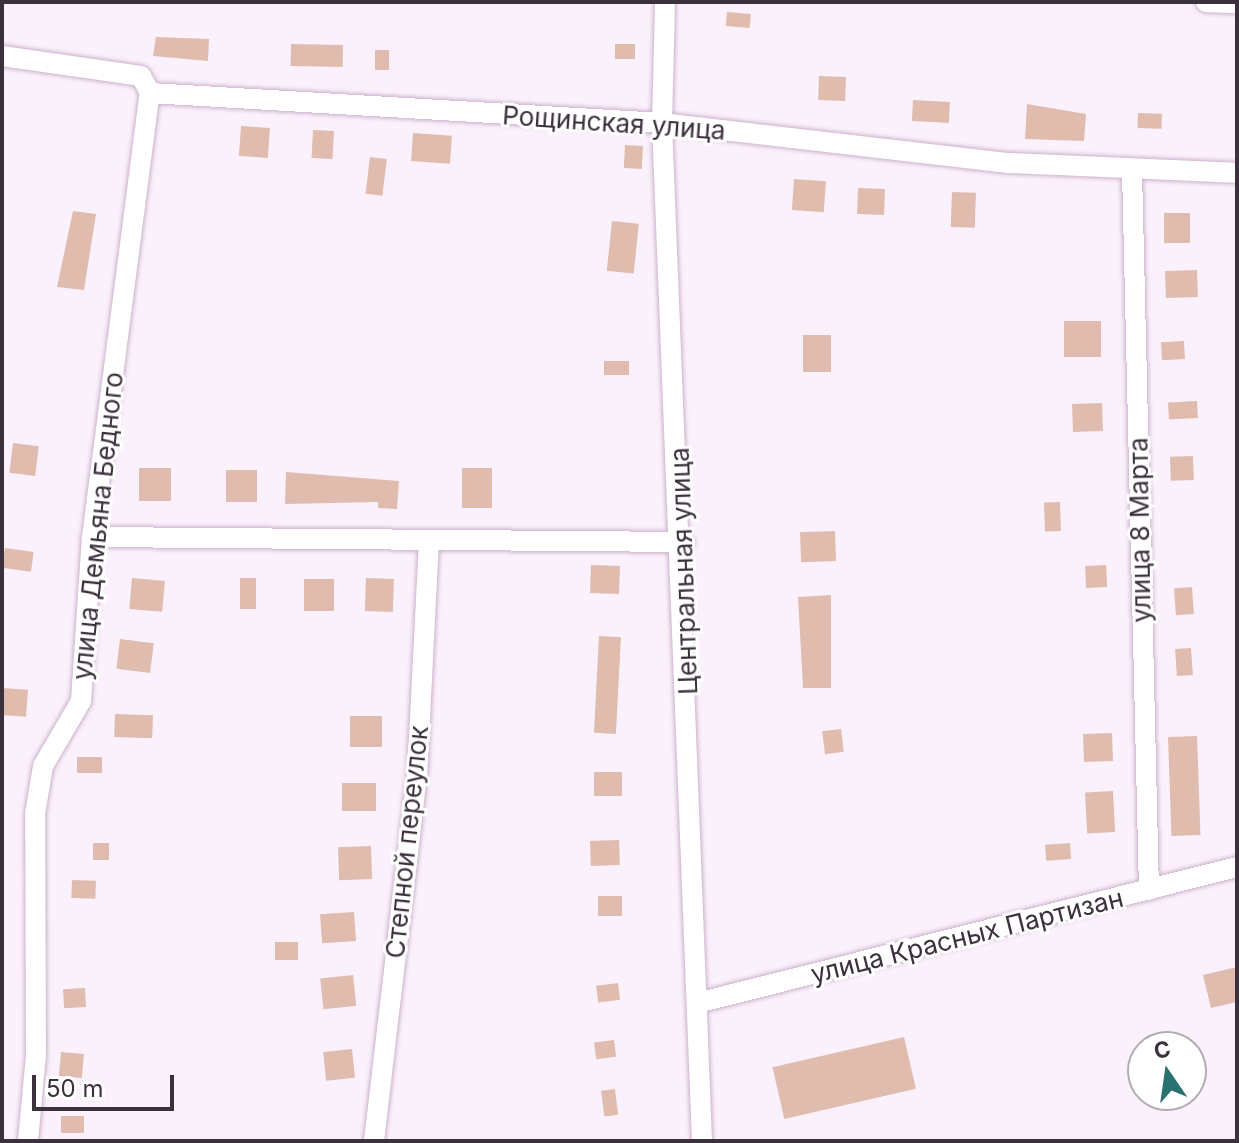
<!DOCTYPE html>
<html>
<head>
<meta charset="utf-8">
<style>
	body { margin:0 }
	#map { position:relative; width:1239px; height:1143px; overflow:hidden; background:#fbf1fc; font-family:Inter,sans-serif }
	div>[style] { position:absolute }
	.building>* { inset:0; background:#dfbcae; transform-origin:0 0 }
	.roads { filter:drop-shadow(0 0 2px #cbb2cc) drop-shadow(0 0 2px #cbb2cc) }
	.minor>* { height:20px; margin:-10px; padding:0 10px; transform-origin:10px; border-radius:10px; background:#fff }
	span { translate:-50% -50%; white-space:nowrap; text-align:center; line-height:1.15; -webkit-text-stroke:6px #fff; paint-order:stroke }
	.street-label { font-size:26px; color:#3b313c }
	.frame { position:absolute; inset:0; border:4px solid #3b313c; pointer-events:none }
	.north { position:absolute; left:1127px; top:1031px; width:80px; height:80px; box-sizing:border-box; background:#fff; border:2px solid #b1adb1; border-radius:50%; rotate:347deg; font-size:22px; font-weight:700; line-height:32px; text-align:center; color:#3b313c }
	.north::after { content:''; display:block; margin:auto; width:28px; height:36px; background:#287270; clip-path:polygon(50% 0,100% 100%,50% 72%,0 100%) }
	.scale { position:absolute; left:32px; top:1075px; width:142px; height:36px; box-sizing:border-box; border:4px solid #3b313c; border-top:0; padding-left:10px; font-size:24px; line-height:28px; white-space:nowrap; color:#3b313c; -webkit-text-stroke:6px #fff; paint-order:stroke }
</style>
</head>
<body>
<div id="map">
	<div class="building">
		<div style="left:727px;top:12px;width:24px;height:14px;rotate:5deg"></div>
		<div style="clip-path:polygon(156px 37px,209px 39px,208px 61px,153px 56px)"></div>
		<div style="left:291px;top:44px;width:52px;height:22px;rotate:1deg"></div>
		<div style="left:615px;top:44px;width:20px;height:15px"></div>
		<div style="left:375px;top:50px;width:14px;height:20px"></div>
		<div style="left:819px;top:76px;width:27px;height:24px;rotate:2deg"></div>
		<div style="left:913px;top:100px;width:37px;height:21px;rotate:3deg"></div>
		<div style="clip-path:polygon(1027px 104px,1086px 114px,1084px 141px,1025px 139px)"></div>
		<div style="left:1138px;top:113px;width:24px;height:15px;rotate:2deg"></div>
		<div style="left:241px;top:126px;width:29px;height:30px;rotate:4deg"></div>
		<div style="left:313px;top:130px;width:21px;height:28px;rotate:3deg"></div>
		<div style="left:413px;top:133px;width:39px;height:28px;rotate:4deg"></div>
		<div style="left:625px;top:145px;width:18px;height:23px;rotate:3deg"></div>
		<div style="left:370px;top:157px;width:17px;height:37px;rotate:7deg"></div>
		<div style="left:794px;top:179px;width:32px;height:31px;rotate:4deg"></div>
		<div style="left:858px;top:188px;width:27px;height:26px;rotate:2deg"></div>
		<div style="left:952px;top:192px;width:24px;height:35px;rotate:2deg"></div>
		<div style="clip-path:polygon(73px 211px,96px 214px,84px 290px,57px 287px)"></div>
		<div style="left:1164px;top:213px;width:26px;height:30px"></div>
		<div style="left:612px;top:221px;width:27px;height:50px;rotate:6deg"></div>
		<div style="left:1197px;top:270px;width:27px;height:32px;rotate:88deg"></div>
		<div style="left:1064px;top:321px;width:37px;height:36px"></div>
		<div style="left:803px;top:335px;width:28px;height:37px"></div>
		<div style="left:1184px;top:341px;width:18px;height:23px;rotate:87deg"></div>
		<div style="left:629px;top:361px;width:14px;height:25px;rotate:90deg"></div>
		<div style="left:1197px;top:401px;width:17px;height:29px;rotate:87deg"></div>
		<div style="left:1102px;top:403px;width:28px;height:30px;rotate:88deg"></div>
		<div style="left:13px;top:443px;width:26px;height:30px;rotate:7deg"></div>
		<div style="left:1193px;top:456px;width:24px;height:23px;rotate:88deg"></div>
		<div style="left:139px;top:468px;width:32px;height:33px"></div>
		<div style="left:462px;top:468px;width:30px;height:40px"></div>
		<div style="left:226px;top:470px;width:31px;height:32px"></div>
		<div style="clip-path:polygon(286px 472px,399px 481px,397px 509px,378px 508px,378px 502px,285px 504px)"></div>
		<div style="left:1060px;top:502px;width:29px;height:16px;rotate:88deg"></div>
		<div style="left:835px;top:531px;width:30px;height:35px;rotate:88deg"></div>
		<div style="left:5px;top:548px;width:29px;height:20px;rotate:8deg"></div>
		<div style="left:591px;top:565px;width:29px;height:28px;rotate:2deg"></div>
		<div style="left:1106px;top:565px;width:22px;height:21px;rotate:87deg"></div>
		<div style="left:132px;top:578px;width:33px;height:31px;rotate:5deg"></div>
		<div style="left:240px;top:578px;width:16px;height:31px"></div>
		<div style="left:366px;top:578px;width:28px;height:33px;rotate:2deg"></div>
		<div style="left:304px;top:579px;width:30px;height:32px"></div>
		<div style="left:1192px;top:587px;width:27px;height:18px;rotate:86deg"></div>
		<div style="clip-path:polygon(831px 595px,831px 688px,803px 688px,798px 597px)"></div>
		<div style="left:599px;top:636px;width:22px;height:97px;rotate:3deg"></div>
		<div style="left:120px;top:639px;width:34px;height:30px;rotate:7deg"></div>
		<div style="left:1191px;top:648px;width:27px;height:16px;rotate:86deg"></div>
		<div style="left:2px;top:688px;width:26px;height:27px;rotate:4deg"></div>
		<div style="left:115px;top:714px;width:38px;height:23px;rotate:2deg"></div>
		<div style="left:350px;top:716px;width:32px;height:31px"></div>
		<div style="left:841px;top:729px;width:23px;height:19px;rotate:83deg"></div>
		<div style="left:1112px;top:733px;width:28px;height:29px;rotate:88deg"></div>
		<div style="left:1197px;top:736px;width:99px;height:29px;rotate:88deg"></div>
		<div style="left:77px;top:757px;width:25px;height:16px"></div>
		<div style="left:622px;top:772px;width:24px;height:28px;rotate:90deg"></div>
		<div style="left:376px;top:783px;width:28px;height:34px;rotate:90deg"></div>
		<div style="left:1113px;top:791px;width:41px;height:28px;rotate:87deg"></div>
		<div style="left:619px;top:840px;width:25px;height:29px;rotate:88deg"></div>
		<div style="left:93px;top:843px;width:16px;height:17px"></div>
		<div style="left:1070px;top:843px;width:16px;height:25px;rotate:86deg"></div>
		<div style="left:371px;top:846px;width:33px;height:33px;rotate:88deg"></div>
		<div style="left:72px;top:880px;width:24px;height:18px;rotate:2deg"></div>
		<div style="left:598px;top:896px;width:24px;height:20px"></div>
		<div style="left:354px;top:912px;width:29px;height:34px;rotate:86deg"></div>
		<div style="left:298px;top:942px;width:18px;height:23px;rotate:90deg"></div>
		<div style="clip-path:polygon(1237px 967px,1237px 1002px,1211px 1008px,1203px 975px)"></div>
		<div style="left:353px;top:975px;width:31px;height:33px;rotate:84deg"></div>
		<div style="left:618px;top:983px;width:17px;height:22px;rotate:83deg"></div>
		<div style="left:85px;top:988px;width:19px;height:22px;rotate:87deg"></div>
		<div style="left:904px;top:1037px;width:53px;height:135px;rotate:77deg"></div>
		<div style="left:614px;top:1040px;width:17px;height:20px;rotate:83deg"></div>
		<div style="left:352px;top:1049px;width:29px;height:29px;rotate:84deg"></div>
		<div style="left:61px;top:1052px;width:23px;height:24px;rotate:5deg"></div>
		<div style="left:615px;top:1089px;width:26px;height:14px;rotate:83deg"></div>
		<div style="left:61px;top:1116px;width:23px;height:17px"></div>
	</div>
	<div class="roads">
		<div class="minor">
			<div style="left:665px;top:2px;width:121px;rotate:91.4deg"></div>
			<div style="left:662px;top:123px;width:1019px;rotate:87.75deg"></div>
			<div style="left:1206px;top:2px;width:31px;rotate:2deg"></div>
			<div style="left:2px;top:56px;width:140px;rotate:8.2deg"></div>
			<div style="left:141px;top:76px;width:19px;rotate:62deg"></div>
			<div style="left:150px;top:93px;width:513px;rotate:3.35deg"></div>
			<div style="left:662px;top:123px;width:350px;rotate:6.6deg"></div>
			<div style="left:1010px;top:163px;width:227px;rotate:2.5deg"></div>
			<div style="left:1132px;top:170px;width:720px;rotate:88.65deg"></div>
			<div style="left:92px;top:537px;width:592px;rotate:0.48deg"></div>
			<div style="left:697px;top:1003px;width:557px;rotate:-14.14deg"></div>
			<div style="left:28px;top:1141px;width:86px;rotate:-84.7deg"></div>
			<div style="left:36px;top:1055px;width:241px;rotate:-90.2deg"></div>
			<div style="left:35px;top:814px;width:49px;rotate:-80.5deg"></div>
			<div style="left:43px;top:766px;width:75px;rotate:-59.7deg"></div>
			<div style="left:81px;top:701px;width:164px;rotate:-86.2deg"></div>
			<div style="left:92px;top:537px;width:448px;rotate:-82.6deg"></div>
			<div style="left:374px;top:1141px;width:367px;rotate:-83.3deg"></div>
			<div style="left:417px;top:777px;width:235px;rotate:-87.1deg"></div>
		</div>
	</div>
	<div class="street-label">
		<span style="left:614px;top:123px;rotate:4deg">Рощинская улица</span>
		<span style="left:98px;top:526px;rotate:-84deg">улица Демьяна Бедного</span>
		<span style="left:1140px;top:530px;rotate:-91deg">улица 8 Марта</span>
		<span style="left:684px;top:571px;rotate:-92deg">Центральная улица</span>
		<span style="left:407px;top:842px;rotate:-84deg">Степной переулок</span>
		<span style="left:967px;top:936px;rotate:-14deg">улица Красных Партизан</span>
	</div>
	<div class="frame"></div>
	<div class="north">С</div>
	<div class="scale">50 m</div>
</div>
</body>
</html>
